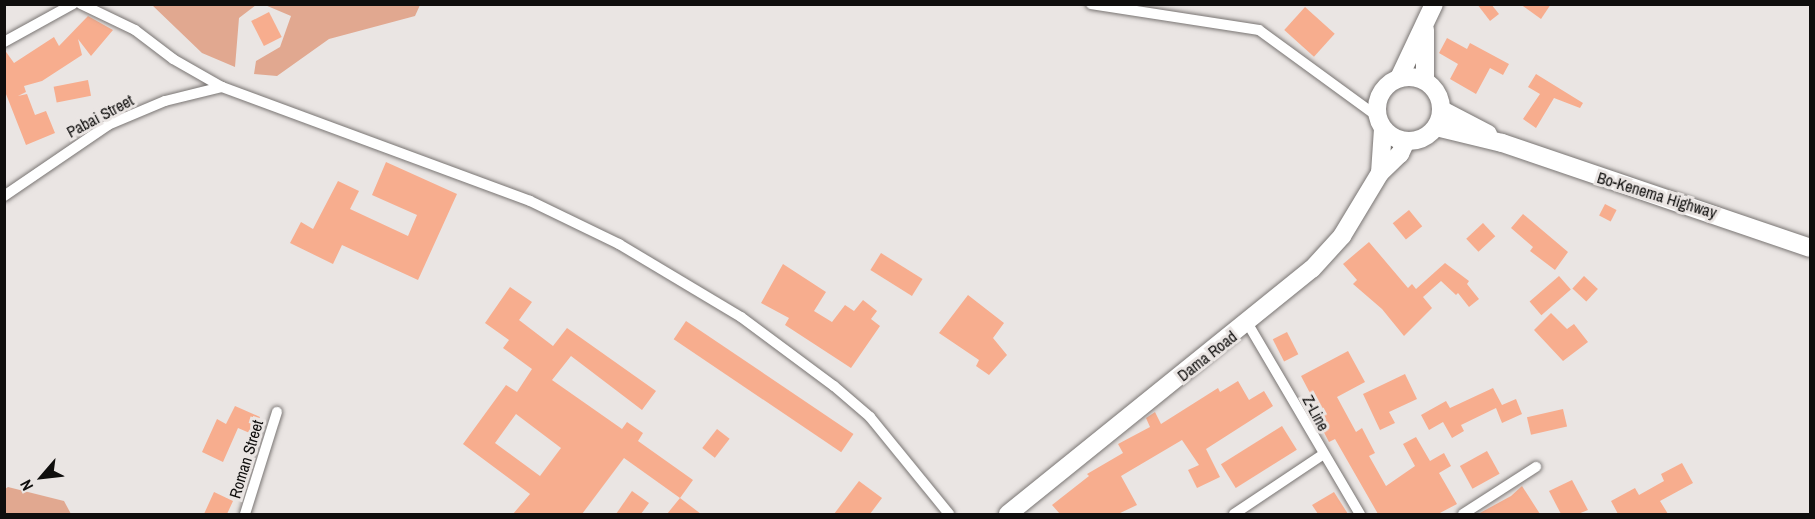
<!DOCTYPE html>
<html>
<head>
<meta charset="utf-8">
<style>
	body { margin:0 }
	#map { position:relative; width:1815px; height:519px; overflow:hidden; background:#eae5e3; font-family:"Archivo Narrow",sans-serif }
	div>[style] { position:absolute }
	.green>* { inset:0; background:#e1a890 }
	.building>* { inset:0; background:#f7ad8e; transform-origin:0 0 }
	.roads { filter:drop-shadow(0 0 2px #797573) drop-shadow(0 0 2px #797573) }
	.minor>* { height:10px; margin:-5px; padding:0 5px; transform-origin:5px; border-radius:5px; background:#fff }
	.trunk>* { height:18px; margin:-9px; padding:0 9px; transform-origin:9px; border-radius:9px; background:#fff }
	.trunk>.ring { margin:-9px; padding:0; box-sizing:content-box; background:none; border:18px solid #fff; border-radius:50% }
	span { translate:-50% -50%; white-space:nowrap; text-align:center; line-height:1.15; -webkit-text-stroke:6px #eae5e3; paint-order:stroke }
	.street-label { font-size:16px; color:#0f0e0d }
	.frame { position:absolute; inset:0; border:6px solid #0f0e0d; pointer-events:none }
	.north { position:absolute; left:12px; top:447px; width:60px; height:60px; -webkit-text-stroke:4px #eae5e3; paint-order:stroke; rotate:242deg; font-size:16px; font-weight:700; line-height:24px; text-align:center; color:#0f0e0d }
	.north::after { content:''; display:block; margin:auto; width:21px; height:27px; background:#0f0e0d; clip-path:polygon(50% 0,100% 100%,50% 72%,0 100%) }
</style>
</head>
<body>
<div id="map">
	<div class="green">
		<div style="clip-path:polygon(152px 5px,256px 5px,239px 18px,235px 67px,202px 53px)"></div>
		<div style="clip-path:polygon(265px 5px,420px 5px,415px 16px,329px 39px,277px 76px,254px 74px,256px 61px,280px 47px,291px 16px)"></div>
		<div style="clip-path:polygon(8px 487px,64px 501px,71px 514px,5px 514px,5px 489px)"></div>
	</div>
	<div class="building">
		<div style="clip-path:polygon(1477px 4px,1491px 4px,1499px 14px,1490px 21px)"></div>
		<div style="clip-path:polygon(1520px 4px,1551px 4px,1541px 19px)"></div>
		<div style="left:1305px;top:7px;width:40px;height:31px;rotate:42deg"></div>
		<div style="left:269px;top:12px;width:28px;height:20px;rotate:63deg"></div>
		<div style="clip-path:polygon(88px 16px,113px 30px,91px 56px,78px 39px,82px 55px,42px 81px,24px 86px,26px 92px,18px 96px,27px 94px,35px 115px,46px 111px,55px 133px,26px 145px,4px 89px,4px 49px,14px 63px,54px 37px,59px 46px)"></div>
		<div style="clip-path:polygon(1447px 38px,1467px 49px,1470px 43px,1509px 64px,1503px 75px,1490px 68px,1476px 94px,1450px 79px,1458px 64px,1439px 53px)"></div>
		<div style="clip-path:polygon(1536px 74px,1583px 103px,1580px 108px,1554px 98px,1536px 128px,1523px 119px,1540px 94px,1528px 87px)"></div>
		<div style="left:88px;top:80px;width:16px;height:35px;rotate:79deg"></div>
		<div style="clip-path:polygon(386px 162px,457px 194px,418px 280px,342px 245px,333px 264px,290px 243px,301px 222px,313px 229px,338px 181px,359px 191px,350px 209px,408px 236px,417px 215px,372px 195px)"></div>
		<div style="left:1605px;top:204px;width:13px;height:13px;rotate:27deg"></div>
		<div style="left:1409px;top:210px;width:21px;height:21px;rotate:51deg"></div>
		<div style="clip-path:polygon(1523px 214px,1568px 252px,1555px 270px,1530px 251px,1533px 247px,1511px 228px)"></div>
		<div style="left:1483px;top:223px;width:18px;height:23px;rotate:47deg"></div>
		<div style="clip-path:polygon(1369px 242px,1408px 288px,1412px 284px,1416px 289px,1445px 263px,1469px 281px,1467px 284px,1479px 299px,1469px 307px,1458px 293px,1456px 295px,1441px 281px,1423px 297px,1432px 308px,1404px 336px,1382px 309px,1353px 284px,1357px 280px,1343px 264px)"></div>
		<div style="left:881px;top:253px;width:49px;height:20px;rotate:32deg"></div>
		<div style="clip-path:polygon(783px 264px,826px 292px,814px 311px,832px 322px,845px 305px,854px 311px,863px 300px,877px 311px,871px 319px,880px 326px,851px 368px,785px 325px,789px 318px,761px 303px)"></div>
		<div style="left:1559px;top:276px;width:18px;height:39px;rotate:49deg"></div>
		<div style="left:1584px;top:276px;width:19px;height:17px;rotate:43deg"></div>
		<div style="clip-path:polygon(evenodd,510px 287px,532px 302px,519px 320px,553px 346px,567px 328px,656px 391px,642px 410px,571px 356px,552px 380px,622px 429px,627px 422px,643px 433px,638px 441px,693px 480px,680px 498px,624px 458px,582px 514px,513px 514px,530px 494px,463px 444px,506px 385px,517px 392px,532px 369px,503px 348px,509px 340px,485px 323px,510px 287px,516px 414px,561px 448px,540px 476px,495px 443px,516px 414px)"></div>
		<div style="clip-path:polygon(968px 295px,1004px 323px,993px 338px,1007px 355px,989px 375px,976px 366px,979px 360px,939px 333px)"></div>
		<div style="clip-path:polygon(1551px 313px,1567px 329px,1574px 324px,1588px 342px,1563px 361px,1534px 330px)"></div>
		<div style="left:686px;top:321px;width:202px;height:22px;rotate:34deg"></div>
		<div style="left:1287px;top:332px;width:25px;height:16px;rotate:63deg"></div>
		<div style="clip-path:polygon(1348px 351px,1365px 382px,1337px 397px,1356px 432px,1362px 428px,1375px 453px,1369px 456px,1386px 486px,1415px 466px,1403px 444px,1416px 437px,1430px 461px,1444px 453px,1451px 466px,1439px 473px,1457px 504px,1438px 514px,1378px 514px,1335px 439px,1329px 442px,1316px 417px,1321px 414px,1301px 376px)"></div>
		<div style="clip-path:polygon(1405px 374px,1417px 399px,1389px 412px,1395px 423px,1380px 430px,1363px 394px)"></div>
		<div style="clip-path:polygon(1238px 381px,1249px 400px,1264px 391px,1273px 406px,1206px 449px,1220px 477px,1197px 488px,1188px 470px,1199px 465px,1182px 440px,1121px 476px,1137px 505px,1118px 514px,1060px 514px,1052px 505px,1089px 476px,1087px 474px,1123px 453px,1118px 444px,1150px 427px,1146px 418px,1155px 412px,1161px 424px,1218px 388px,1220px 392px)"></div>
		<div style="clip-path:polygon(1493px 388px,1502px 405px,1516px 399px,1522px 414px,1502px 423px,1496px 408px,1461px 425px,1464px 431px,1452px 438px,1443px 422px,1429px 430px,1421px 415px,1446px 401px,1450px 408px)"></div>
		<div style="clip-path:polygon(235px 406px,260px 417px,252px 434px,238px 428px,223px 462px,202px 452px,217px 419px,226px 424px)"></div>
		<div style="left:1563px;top:409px;width:18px;height:37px;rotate:77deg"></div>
		<div style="left:1282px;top:426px;width:28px;height:72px;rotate:58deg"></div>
		<div style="left:717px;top:429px;width:16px;height:24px;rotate:38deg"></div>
		<div style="left:1487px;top:451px;width:26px;height:31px;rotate:61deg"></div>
		<div style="clip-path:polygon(1682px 463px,1693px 483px,1660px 501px,1668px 514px,1618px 514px,1611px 501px,1635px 488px,1639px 495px,1664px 481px,1661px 474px)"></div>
		<div style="clip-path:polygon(1572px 480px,1588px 510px,1578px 514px,1561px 514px,1549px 491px)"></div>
		<div style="clip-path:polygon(859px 481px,882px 498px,870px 514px,834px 514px)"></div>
		<div style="clip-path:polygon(1522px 486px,1540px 514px,1478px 514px,1511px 496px)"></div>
		<div style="clip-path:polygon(632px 491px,649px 503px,641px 514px,616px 514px)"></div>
		<div style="clip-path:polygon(214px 492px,233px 501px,227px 514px,204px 514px)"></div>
		<div style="clip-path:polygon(1334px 492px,1348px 514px,1318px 514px,1312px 505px)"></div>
		<div style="clip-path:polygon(680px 498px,701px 514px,667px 514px)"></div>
	</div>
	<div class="roads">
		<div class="minor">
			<div style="left:81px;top:4px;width:60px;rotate:25.7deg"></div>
			<div style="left:135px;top:30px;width:48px;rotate:37.3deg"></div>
			<div style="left:173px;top:59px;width:56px;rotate:29.7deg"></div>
			<div style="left:222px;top:87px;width:328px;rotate:20.3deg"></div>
			<div style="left:530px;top:201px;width:99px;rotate:25.8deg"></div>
			<div style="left:619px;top:244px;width:142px;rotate:30.9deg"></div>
			<div style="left:741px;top:317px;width:116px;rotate:36.6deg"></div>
			<div style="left:834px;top:386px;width:48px;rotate:40.7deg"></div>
			<div style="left:870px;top:417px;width:125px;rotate:50.8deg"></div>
			<div style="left:1091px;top:4px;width:170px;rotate:8.8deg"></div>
			<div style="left:1259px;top:30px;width:142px;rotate:36.1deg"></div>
			<div style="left:4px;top:42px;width:79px;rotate:-28.8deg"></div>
			<div style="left:4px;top:196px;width:126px;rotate:-34.3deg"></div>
			<div style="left:108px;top:125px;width:62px;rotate:-22.8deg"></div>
			<div style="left:165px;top:101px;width:59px;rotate:-13.8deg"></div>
			<div style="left:1248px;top:324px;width:221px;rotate:59.5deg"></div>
			<div style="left:245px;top:514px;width:107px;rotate:-72.6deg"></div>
			<div style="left:1234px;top:514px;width:106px;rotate:-33.8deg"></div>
			<div style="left:1463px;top:514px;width:87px;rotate:-32.8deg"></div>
		</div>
		<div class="trunk">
			<div class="ring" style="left:1377px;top:77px;width:46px;height:46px"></div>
			<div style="left:1399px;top:78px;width:82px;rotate:-64.7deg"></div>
			<div style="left:1425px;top:80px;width:50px;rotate:-90deg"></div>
			<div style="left:1442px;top:110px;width:52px;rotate:27.6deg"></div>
			<div style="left:1436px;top:127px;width:68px;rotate:13.6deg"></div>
			<div style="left:1502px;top:143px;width:325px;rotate:18.8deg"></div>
			<div style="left:1380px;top:173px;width:44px;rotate:-86.1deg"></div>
			<div style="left:1008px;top:514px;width:390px;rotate:-38.9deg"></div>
			<div style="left:1312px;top:269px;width:45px;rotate:-47.7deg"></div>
			<div style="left:1342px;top:236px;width:74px;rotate:-58.9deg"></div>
			<div style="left:1380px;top:173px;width:28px;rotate:-44deg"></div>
			<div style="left:1400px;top:154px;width:14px;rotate:-65deg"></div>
		</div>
	</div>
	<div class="street-label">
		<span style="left:100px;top:116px;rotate:-28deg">Pabai Street</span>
		<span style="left:1657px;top:195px;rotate:17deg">Bo-Kenema Highway</span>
		<span style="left:1207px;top:356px;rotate:-38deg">Dama Road</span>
		<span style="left:1316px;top:413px;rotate:62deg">Z-Line</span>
		<span style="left:246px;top:459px;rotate:-73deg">Roman Street</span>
	</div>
	<div class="frame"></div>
	<div class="north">N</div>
</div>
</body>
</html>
